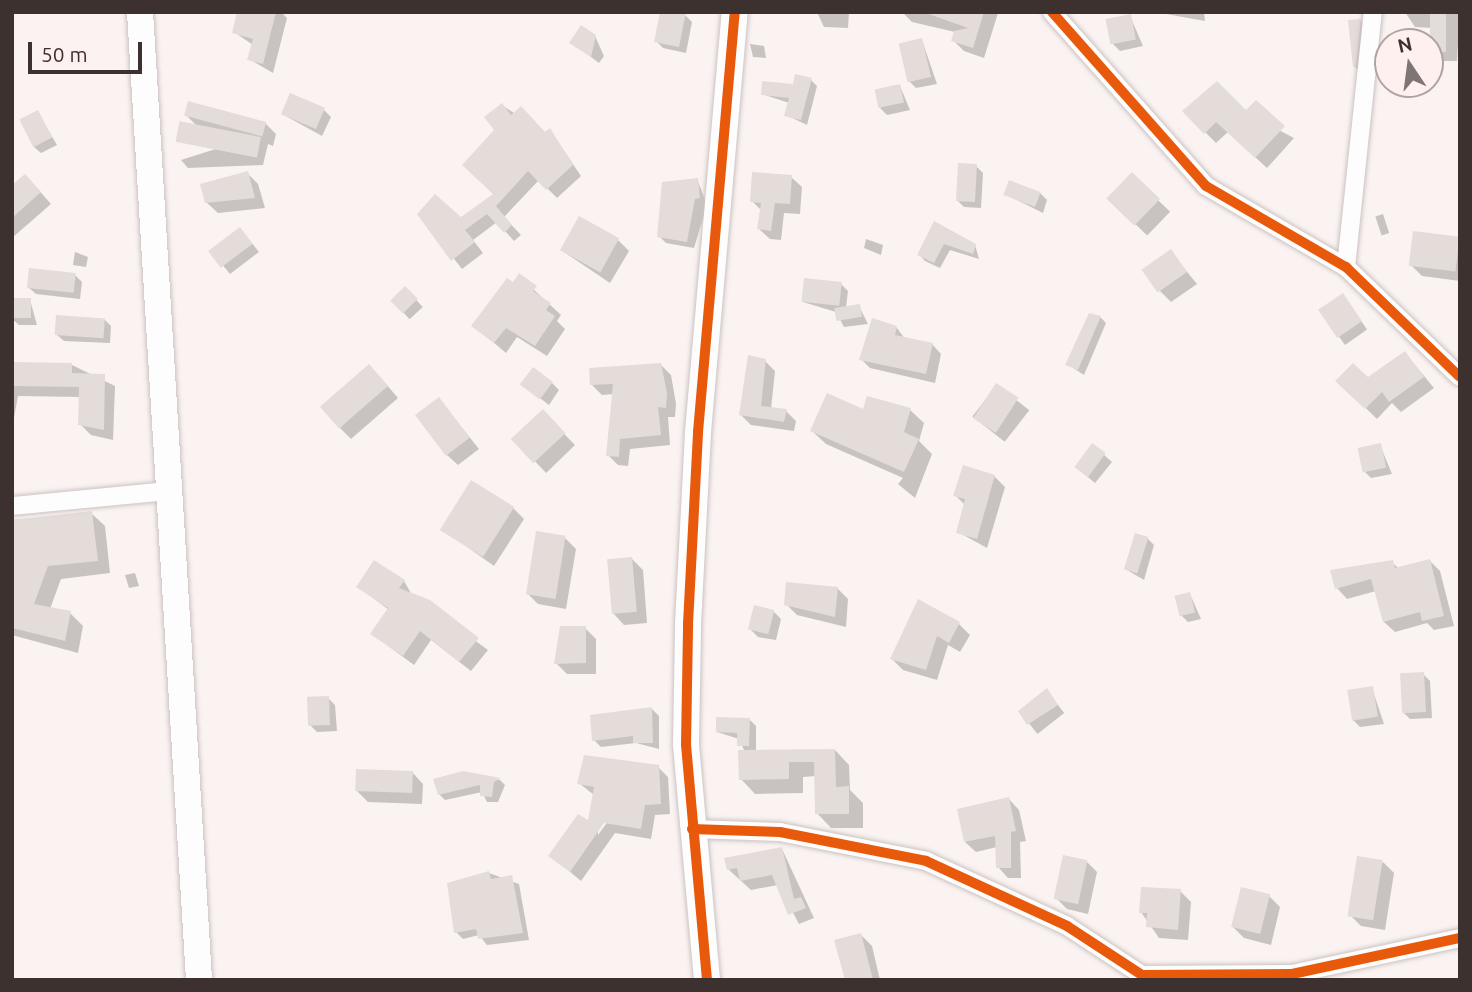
<!DOCTYPE html>
<html>
<head>
<meta charset="utf-8">
<style>
	body { margin:0 }
	#map { position:relative; width:1472px; height:992px; overflow:hidden; background:#faf3f2; font-family:Ubuntu,sans-serif }
	div>[style] { position:absolute }
	.shadow>* { inset:0; background:#0003; transform-origin:0 0 }
	.building>* { inset:0; background:#e3dcd8; transform-origin:0 0 }
	.roads { filter:drop-shadow(0 0 2px #cbc2c1) drop-shadow(0 0 2px #cbc2c1) }
	.street>* { height:18px; margin:-9px; padding:0 9px; transform-origin:9px; border-radius:9px; background:#fefdfd }
	.secondary>* { height:26px; margin:-13px; padding:0 13px; transform-origin:13px; border-radius:13px; background:#fefdfd }
	.cycleway>* { height:10px; margin:-5px; padding:0 5px; transform-origin:5px; border-radius:5px; background:#e8590c }
	span { translate:-50% -50%; white-space:nowrap; text-align:center; line-height:1.15; -webkit-text-stroke:5px #fdf0ef; paint-order:stroke }
	.frame { position:absolute; inset:0; border:14px solid #3d3130; pointer-events:none }
	.north { position:absolute; left:1374px; top:28px; width:70px; height:70px; box-sizing:border-box; background:#fdf0ef; border:2px solid #b0a4a3; border-radius:50%; rotate:347deg; font-size:19px; font-weight:700; line-height:28px; text-align:center; color:#3d3130 }
	.north::after { content:''; display:block; margin:auto; width:24px; height:32px; background:#7f7574; clip-path:polygon(50% 0,100% 100%,50% 72%,0 100%) }
	.scale { position:absolute; left:28px; top:42px; width:114px; height:32px; box-sizing:border-box; border:4px solid #3d3130; border-top:0; padding-left:9px; font-size:21px; line-height:24px; white-space:nowrap; color:#3d3130; -webkit-text-stroke:5px #fdf0ef; paint-order:stroke }
</style>
</head>
<body>
<div id="map">
	<div class="shadow">
		<div style="clip-path:polygon(239px 12px,281px 12px,287px 18px,273px 73px,249px 59px,253px 45px,234px 32px)"></div>
		<div style="clip-path:polygon(817px 12px,849px 12px,848px 28px,824px 27px)"></div>
		<div style="clip-path:polygon(902px 12px,998px 12px,998px 13px,984px 58px,964px 51px,953px 40px,955px 32px,912px 22px)"></div>
		<div style="clip-path:polygon(1155px 12px,1204px 12px,1205px 21px)"></div>
		<div style="clip-path:polygon(1405px 12px,1460px 12px,1457px 61px,1443px 61px,1433px 51px,1433px 28px,1415px 27px)"></div>
		<div style="clip-path:polygon(685px 15px,692px 22px,686px 53px,663px 48px,656px 41px)"></div>
		<div style="clip-path:polygon(1130px 16px,1143px 46px,1120px 51px,1113px 44px)"></div>
		<div style="clip-path:polygon(1360px 20px,1367px 27px,1361px 73px,1354px 66px)"></div>
		<div style="clip-path:polygon(595px 36px,604px 56px,599px 63px,571px 42px)"></div>
		<div style="clip-path:polygon(922px 40px,937px 84px,916px 88px,909px 81px)"></div>
		<div style="clip-path:polygon(750px 44px,764px 46px,766px 58px,753px 57px)"></div>
		<div style="clip-path:polygon(811px 80px,817px 86px,807px 125px,786px 115px,789px 103px,762px 94px)"></div>
		<div style="clip-path:polygon(900px 86px,910px 110px,887px 115px,880px 108px)"></div>
		<div style="clip-path:polygon(502px 105px,545px 134px,550px 130px,581px 176px,557px 198px,539px 180px,504px 217px,521px 235px,514px 241px,497px 222px,473px 240px,483px 253px,462px 269px,419px 214px,461px 220px,495px 194px)"></div>
		<div style="clip-path:polygon(324px 110px,331px 117px,322px 136px,282px 114px)"></div>
		<div style="clip-path:polygon(1184px 111px,1246px 113px,1294px 138px,1267px 168px,1228px 132px,1216px 143px)"></div>
		<div style="clip-path:polygon(38px 113px,57px 145px,41px 153px,34px 147px)"></div>
		<div style="clip-path:polygon(186px 115px,265px 123px,276px 134px,273px 146px,268px 144px,263px 165px,188px 168px,181px 160px,247px 139px,197px 126px)"></div>
		<div style="clip-path:polygon(976px 166px,983px 173px,981px 208px,964px 207px,957px 200px)"></div>
		<div style="clip-path:polygon(247px 173px,258px 184px,265px 208px,218px 213px,206px 202px)"></div>
		<div style="left:1132px;top:175px;width:53px;height:33px;rotate:44deg"></div>
		<div style="clip-path:polygon(791px 177px,802px 187px,800px 214px,784px 213px,781px 240px,770px 239px,759px 229px,762px 211px,752px 201px)"></div>
		<div style="clip-path:polygon(697px 179px,707px 205px,694px 248px,666px 243px,659px 236px)"></div>
		<div style="clip-path:polygon(12px 187px,36px 187px,51px 204px,12px 238px)"></div>
		<div style="clip-path:polygon(1040px 193px,1047px 200px,1043px 213px,1005px 194px)"></div>
		<div style="left:1383px;top:214px;width:20px;height:8px;rotate:72deg"></div>
		<div style="clip-path:polygon(935px 223px,975px 245px,979px 259px,950px 250px,940px 268px,925px 261px,919px 254px)"></div>
		<div style="clip-path:polygon(246px 236px,259px 252px,230px 274px,211px 251px)"></div>
		<div style="clip-path:polygon(1460px 238px,1460px 281px,1422px 276px,1411px 265px)"></div>
		<div style="clip-path:polygon(866px 239px,883px 245px,881px 255px,864px 248px)"></div>
		<div style="clip-path:polygon(618px 240px,629px 251px,610px 283px,561px 250px)"></div>
		<div style="clip-path:polygon(1170px 251px,1197px 284px,1171px 302px,1160px 291px)"></div>
		<div style="clip-path:polygon(75px 252px,88px 257px,86px 267px,73px 265px)"></div>
		<div style="clip-path:polygon(75px 275px,82px 282px,80px 299px,36px 294px,28px 287px)"></div>
		<div style="clip-path:polygon(519px 276px,561px 315px,557px 321px,565px 329px,547px 356px,517px 337px,506px 353px,474px 326px)"></div>
		<div style="clip-path:polygon(841px 284px,848px 291px,846px 308px,859px 306px,868px 324px,844px 327px,836px 312px,803px 302px)"></div>
		<div style="left:405px;top:288px;width:26px;height:18px;rotate:47deg"></div>
		<div style="left:1343px;top:295px;width:42px;height:27px;rotate:55deg"></div>
		<div style="clip-path:polygon(30px 300px,37px 325px,19px 325px,12px 319px)"></div>
		<div style="clip-path:polygon(1100px 317px,1106px 323px,1084px 375px,1067px 364px)"></div>
		<div style="clip-path:polygon(104px 319px,111px 326px,110px 343px,64px 341px,56px 334px)"></div>
		<div style="clip-path:polygon(897px 328px,905px 339px,932px 344px,941px 354px,935px 383px,870px 368px,861px 359px)"></div>
		<div style="clip-path:polygon(1405px 353px,1434px 388px,1401px 412px,1392px 403px,1377px 419px,1338px 381px,1368px 380px)"></div>
		<div style="clip-path:polygon(765px 361px,775px 371px,771px 409px,786px 411px,796px 421px,794px 431px,751px 425px,741px 415px)"></div>
		<div style="clip-path:polygon(72px 365px,115px 386px,113px 440px,91px 435px,80px 424px,81px 397px,18px 396px,12px 429px,12px 367px)"></div>
		<div style="clip-path:polygon(661px 365px,671px 375px,676px 404px,675px 417px,668px 417px,670px 445px,630px 449px,628px 466px,618px 465px,608px 455px,614px 394px,602px 395px,592px 385px)"></div>
		<div style="clip-path:polygon(380px 377px,398px 398px,351px 439px,340px 428px)"></div>
		<div style="clip-path:polygon(552px 383px,559px 390px,549px 405px,523px 385px)"></div>
		<div style="left:997px;top:385px;width:41px;height:40px;rotate:38deg"></div>
		<div style="clip-path:polygon(439px 399px,479px 449px,458px 465px,447px 455px)"></div>
		<div style="clip-path:polygon(910px 410px,924px 423px,919px 441px,932px 454px,915px 498px,898px 484px,903px 478px,826px 444px,812px 431px,864px 411px)"></div>
		<div style="left:543px;top:412px;width:46px;height:40px;rotate:46deg"></div>
		<div style="clip-path:polygon(1093px 445px,1112px 462px,1095px 483px,1083px 473px)"></div>
		<div style="clip-path:polygon(1380px 445px,1392px 474px,1371px 478px,1364px 471px)"></div>
		<div style="clip-path:polygon(994px 476px,1005px 487px,987px 548px,958px 532px,965px 505px,955px 495px)"></div>
		<div style="clip-path:polygon(513px 508px,524px 519px,494px 566px,442px 529px)"></div>
		<div style="clip-path:polygon(91px 513px,105px 526px,110px 573px,61px 579px,50px 609px,70px 613px,83px 626px,78px 653px,12px 635px,12px 520px)"></div>
		<div style="clip-path:polygon(565px 538px,576px 549px,566px 609px,538px 604px,527px 593px)"></div>
		<div style="clip-path:polygon(1147px 538px,1154px 545px,1144px 580px,1127px 570px)"></div>
		<div style="clip-path:polygon(632px 559px,643px 570px,647px 623px,624px 625px,613px 613px)"></div>
		<div style="clip-path:polygon(1430px 561px,1440px 571px,1454px 626px,1434px 630px,1427px 623px,1395px 632px,1384px 622px,1376px 591px,1347px 599px,1337px 588px,1392px 562px,1399px 569px)"></div>
		<div style="clip-path:polygon(135px 573px,139px 586px,129px 588px,125px 575px)"></div>
		<div style="clip-path:polygon(404px 581px,412px 595px,488px 650px,471px 671px,431px 640px,414px 665px,372px 634px,389px 610px,359px 587px)"></div>
		<div style="clip-path:polygon(837px 588px,848px 599px,846px 627px,797px 615px,786px 604px)"></div>
		<div style="clip-path:polygon(1190px 594px,1201px 619px,1188px 622px,1181px 615px)"></div>
		<div style="clip-path:polygon(773px 611px,781px 619px,776px 640px,758px 637px,751px 630px)"></div>
		<div style="clip-path:polygon(959px 624px,970px 635px,960px 652px,948px 645px,937px 680px,903px 670px,892px 659px)"></div>
		<div style="clip-path:polygon(585px 628px,596px 639px,596px 674px,567px 674px,556px 663px)"></div>
		<div style="clip-path:polygon(1423px 674px,1430px 681px,1432px 718px,1410px 719px,1403px 712px)"></div>
		<div style="clip-path:polygon(1372px 688px,1384px 724px,1360px 727px,1353px 720px)"></div>
		<div style="left:1047px;top:691px;width:28px;height:34px;rotate:52deg"></div>
		<div style="clip-path:polygon(328px 698px,335px 705px,337px 731px,317px 732px,310px 725px)"></div>
		<div style="clip-path:polygon(652px 709px,659px 716px,659px 749px,636px 743px,601px 747px,594px 740px)"></div>
		<div style="clip-path:polygon(749px 719px,756px 726px,756px 752px,835px 750px,849px 765px,850px 790px,863px 803px,863px 828px,831px 828px,817px 813px,816px 776px,803px 777px,803px 793px,755px 794px,741px 779px,745px 752px,739px 739px,717px 732px)"></div>
		<div style="clip-path:polygon(evenodd,658px 767px,668px 777px,670px 814px,655px 815px,651px 839px,615px 833px,581px 881px,551px 856px,589px 823px,594px 795px,579px 783px,658px 767px,608px 815px,611px 817px,598px 835px,598px 829px,608px 815px)"></div>
		<div style="clip-path:polygon(412px 772px,423px 784px,422px 804px,368px 802px,357px 791px)"></div>
		<div style="clip-path:polygon(463px 773px,500px 780px,505px 785px,498px 802px,487px 802px,482px 792px,445px 800px,439px 794px)"></div>
		<div style="clip-path:polygon(1009px 799px,1019px 810px,1026px 841px,1020px 842px,1021px 878px,1008px 878px,998px 867px,997px 847px,976px 852px,965px 842px)"></div>
		<div style="clip-path:polygon(782px 849px,814px 918px,799px 924px,778px 885px,751px 890px,728px 869px)"></div>
		<div style="clip-path:polygon(1086px 861px,1097px 872px,1088px 914px,1067px 909px,1056px 898px)"></div>
		<div style="clip-path:polygon(1383px 862px,1394px 873px,1385px 930px,1361px 926px,1350px 915px)"></div>
		<div style="clip-path:polygon(489px 873px,519px 884px,529px 940px,487px 945px,479px 935px,463px 939px,456px 932px)"></div>
		<div style="clip-path:polygon(1180px 891px,1191px 902px,1188px 940px,1159px 938px,1141px 912px)"></div>
		<div style="clip-path:polygon(1269px 896px,1280px 907px,1271px 945px,1244px 938px,1233px 927px)"></div>
		<div style="clip-path:polygon(861px 935px,872px 946px,880px 980px,847px 980px)"></div>
	</div>
	<div class="building">
		<div style="clip-path:polygon(237px 12px,276px 12px,263px 64px,247px 60px,253px 39px,232px 33px)"></div>
		<div style="clip-path:polygon(660px 12px,686px 12px,679px 47px,654px 42px)"></div>
		<div style="clip-path:polygon(923px 12px,984px 12px,973px 48px,951px 41px,954px 31px,968px 28px)"></div>
		<div style="left:1430px;top:12px;width:16px;height:40px"></div>
		<div style="left:1131px;top:14px;width:26px;height:26px;rotate:79deg"></div>
		<div style="clip-path:polygon(1361px 19px,1356px 67px,1353px 67px,1348px 20px)"></div>
		<div style="clip-path:polygon(581px 25px,596px 35px,591px 57px,569px 43px)"></div>
		<div style="left:922px;top:38px;width:40px;height:24px;rotate:77deg"></div>
		<div style="clip-path:polygon(795px 74px,812px 78px,801px 120px,784px 116px,789px 98px,761px 95px,762px 81px,793px 84px)"></div>
		<div style="clip-path:polygon(1217px 81px,1246px 110px,1256px 100px,1285px 126px,1255px 158px,1216px 122px,1204px 134px,1182px 111px)"></div>
		<div style="left:900px;top:84px;width:19px;height:26px;rotate:78deg"></div>
		<div style="left:290px;top:93px;width:38px;height:23px;rotate:23deg"></div>
		<div style="left:188px;top:101px;width:81px;height:15px;rotate:15deg"></div>
		<div style="clip-path:polygon(502px 103px,511px 115px,521px 106px,545px 132px,550px 128px,573px 165px,546px 190px,528px 171px,496px 206px,512px 225px,504px 233px,487px 214px,465px 230px,475px 242px,451px 261px,417px 214px,435px 194px,461px 217px,493px 194px,462px 165px,494px 130px,484px 117px)"></div>
		<div style="left:38px;top:110px;width:31px;height:21px;rotate:63deg"></div>
		<div style="left:261px;top:137px;width:21px;height:83px;rotate:101deg"></div>
		<div style="left:958px;top:163px;width:19px;height:38px;rotate:3deg"></div>
		<div style="clip-path:polygon(248px 171px,255px 198px,205px 203px,200px 184px)"></div>
		<div style="clip-path:polygon(752px 172px,792px 175px,790px 204px,775px 203px,771px 231px,757px 229px,761px 203px,750px 202px)"></div>
		<div style="left:1132px;top:172px;width:39px;height:37px;rotate:44deg"></div>
		<div style="clip-path:polygon(25px 174px,41px 192px,12px 218px,12px 185px)"></div>
		<div style="clip-path:polygon(698px 178px,700px 198px,695px 199px,687px 242px,657px 237px,662px 182px)"></div>
		<div style="left:1009px;top:180px;width:34px;height:16px;rotate:21deg"></div>
		<div style="left:579px;top:216px;width:46px;height:39px;rotate:29deg"></div>
		<div style="clip-path:polygon(934px 221px,976px 244px,973px 254px,944px 244px,934px 263px,917px 255px)"></div>
		<div style="left:240px;top:227px;width:21px;height:40px;rotate:53deg"></div>
		<div style="left:1413px;top:231px;width:47px;height:35px;rotate:7deg"></div>
		<div style="left:1171px;top:249px;width:28px;height:36px;rotate:55deg"></div>
		<div style="left:29px;top:268px;width:47px;height:20px;rotate:6deg"></div>
		<div style="clip-path:polygon(519px 273px,537px 286px,533px 291px,551px 303px,546px 310px,555px 316px,535px 346px,506px 328px,494px 343px,471px 326px,507px 278px,513px 282px)"></div>
		<div style="left:804px;top:278px;width:38px;height:24px;rotate:6deg"></div>
		<div style="left:405px;top:286px;width:18px;height:21px;rotate:45deg"></div>
		<div style="left:1343px;top:293px;width:34px;height:30px;rotate:56deg"></div>
		<div style="left:31px;top:298px;width:20px;height:19px;rotate:90deg"></div>
		<div style="left:860px;top:304px;width:13px;height:26px;rotate:81deg"></div>
		<div style="clip-path:polygon(1089px 313px,1101px 316px,1078px 370px,1065px 365px)"></div>
		<div style="left:56px;top:315px;width:49px;height:20px;rotate:4deg"></div>
		<div style="clip-path:polygon(872px 318px,897px 326px,895px 335px,933px 343px,926px 374px,859px 360px)"></div>
		<div style="clip-path:polygon(1405px 351px,1424px 377px,1389px 402px,1382px 392px,1365px 409px,1335px 381px,1353px 363px,1368px 377px)"></div>
		<div style="clip-path:polygon(748px 355px,766px 359px,761px 406px,787px 409px,784px 422px,739px 415px)"></div>
		<div style="clip-path:polygon(12px 362px,72px 363px,72px 373px,105px 374px,104px 430px,78px 425px,79px 387px,12px 386px)"></div>
		<div style="clip-path:polygon(661px 363px,667px 393px,666px 408px,658px 407px,661px 435px,620px 439px,619px 457px,606px 456px,613px 384px,590px 385px,589px 368px)"></div>
		<div style="left:369px;top:364px;width:29px;height:65px;rotate:49deg"></div>
		<div style="left:533px;top:367px;width:25px;height:22px;rotate:37deg"></div>
		<div style="left:996px;top:383px;width:27px;height:42px;rotate:33deg"></div>
		<div style="clip-path:polygon(827px 393px,863px 409px,867px 396px,911px 408px,904px 432px,919px 439px,904px 472px,810px 431px)"></div>
		<div style="left:439px;top:397px;width:51px;height:30px;rotate:53deg"></div>
		<div style="left:543px;top:409px;width:33px;height:44px;rotate:47deg"></div>
		<div style="left:1092px;top:443px;width:17px;height:30px;rotate:36deg"></div>
		<div style="left:1381px;top:443px;width:25px;height:24px;rotate:78deg"></div>
		<div style="clip-path:polygon(963px 465px,995px 475px,977px 539px,956px 533px,965px 499px,953px 496px)"></div>
		<div style="left:471px;top:480px;width:51px;height:59px;rotate:32deg"></div>
		<div style="clip-path:polygon(92px 511px,98px 561px,48px 566px,34px 604px,71px 611px,65px 641px,12px 628px,12px 520px)"></div>
		<div style="left:536px;top:531px;width:30px;height:64px;rotate:9deg"></div>
		<div style="left:1135px;top:533px;width:14px;height:38px;rotate:17deg"></div>
		<div style="left:632px;top:557px;width:55px;height:25px;rotate:85deg"></div>
		<div style="clip-path:polygon(1430px 559px,1444px 616px,1422px 621px,1420px 612px,1383px 622px,1371px 579px,1335px 589px,1330px 570px,1393px 560px,1395px 568px)"></div>
		<div style="clip-path:polygon(374px 560px,405px 580px,399px 588px,430px 600px,479px 638px,459px 662px,420px 631px,403px 656px,370px 634px,388px 608px,356px 587px)"></div>
		<div style="clip-path:polygon(786px 582px,838px 587px,835px 617px,784px 605px)"></div>
		<div style="left:1190px;top:592px;width:21px;height:16px;rotate:76deg"></div>
		<div style="clip-path:polygon(918px 599px,960px 622px,949px 643px,937px 636px,926px 670px,890px 659px)"></div>
		<div style="left:754px;top:605px;width:21px;height:25px;rotate:14deg"></div>
		<div style="clip-path:polygon(560px 626px,586px 626px,586px 663px,554px 664px)"></div>
		<div style="left:1424px;top:672px;width:40px;height:24px;rotate:87deg"></div>
		<div style="left:1373px;top:686px;width:31px;height:26px;rotate:81deg"></div>
		<div style="clip-path:polygon(1047px 688px,1058px 705px,1027px 725px,1018px 711px)"></div>
		<div style="left:329px;top:696px;width:29px;height:22px;rotate:88deg"></div>
		<div style="clip-path:polygon(652px 707px,653px 743px,633px 743px,633px 736px,592px 741px,590px 715px)"></div>
		<div style="clip-path:polygon(716px 717px,750px 718px,749px 746px,737px 746px,737px 733px,716px 732px)"></div>
		<div style="clip-path:polygon(835px 749px,836px 787px,849px 786px,849px 814px,815px 814px,814px 762px,789px 762px,789px 779px,739px 780px,738px 750px)"></div>
		<div style="clip-path:polygon(584px 755px,659px 765px,661px 804px,645px 805px,641px 829px,604px 823px,570px 872px,548px 856px,578px 814px,588px 820px,594px 787px,577px 784px)"></div>
		<div style="left:356px;top:769px;width:57px;height:22px;rotate:2deg"></div>
		<div style="clip-path:polygon(463px 771px,501px 778px,494px 782px,492px 797px,480px 796px,480px 785px,438px 795px,433px 779px)"></div>
		<div style="clip-path:polygon(1009px 797px,1016px 831px,1011px 832px,1011px 868px,996px 868px,995px 836px,964px 842px,957px 809px)"></div>
		<div style="clip-path:polygon(782px 847px,794px 899px,801px 897px,806px 908px,788px 915px,772px 875px,740px 881px,737px 868px,727px 870px,724px 858px)"></div>
		<div style="left:1063px;top:855px;width:25px;height:45px;rotate:12deg"></div>
		<div style="left:1357px;top:856px;width:26px;height:61px;rotate:9deg"></div>
		<div style="clip-path:polygon(489px 871px,491px 879px,512px 875px,523px 933px,478px 939px,476px 929px,454px 933px,447px 883px)"></div>
		<div style="clip-path:polygon(1141px 887px,1181px 889px,1178px 930px,1146px 927px,1147px 913px,1139px 913px)"></div>
		<div style="left:1241px;top:887px;width:30px;height:41px;rotate:14deg"></div>
		<div style="clip-path:polygon(861px 933px,873px 980px,845px 980px,834px 940px)"></div>
	</div>
	<div class="roads">
		<div class="street">
			<div style="left:1052px;top:12px;width:232px;rotate:48.5deg"></div>
			<div style="left:1206px;top:186px;width:162px;rotate:30.1deg"></div>
			<div style="left:1346px;top:267px;width:158px;rotate:44deg"></div>
			<div style="left:1346px;top:267px;width:256px;rotate:-84deg"></div>
			<div style="left:12px;top:506px;width:156px;rotate:-5.5deg"></div>
			<div style="left:692px;top:829px;width:88px;rotate:2deg"></div>
			<div style="left:780px;top:832px;width:149px;rotate:11.2deg"></div>
			<div style="left:926px;top:861px;width:155px;rotate:24.7deg"></div>
			<div style="left:1067px;top:926px;width:90px;rotate:33.2deg"></div>
			<div style="left:1142px;top:975px;width:150px;rotate:-0.4deg"></div>
			<div style="left:1292px;top:974px;width:172px;rotate:-12.1deg"></div>
		</div>
		<div class="secondary">
			<div style="left:140px;top:12px;width:970px;rotate:86.51deg"></div>
			<div style="left:707px;top:980px;width:237px;rotate:-95.1deg"></div>
			<div style="left:686px;top:744px;width:120px;rotate:-89deg"></div>
			<div style="left:688px;top:624px;width:192px;rotate:-87deg"></div>
			<div style="left:698px;top:432px;width:422px;rotate:-85deg"></div>
		</div>
	</div>
	<div class="cycleway">
		<div style="left:1052px;top:12px;width:232px;rotate:48.5deg"></div>
		<div style="left:1206px;top:186px;width:162px;rotate:30.1deg"></div>
		<div style="left:1346px;top:267px;width:158px;rotate:44deg"></div>
		<div style="left:692px;top:829px;width:88px;rotate:2deg"></div>
		<div style="left:780px;top:832px;width:149px;rotate:11.2deg"></div>
		<div style="left:926px;top:861px;width:155px;rotate:24.7deg"></div>
		<div style="left:1067px;top:926px;width:90px;rotate:33.2deg"></div>
		<div style="left:1142px;top:975px;width:150px;rotate:-0.4deg"></div>
		<div style="left:1292px;top:974px;width:172px;rotate:-12.1deg"></div>
		<div style="left:707px;top:980px;width:237px;rotate:-95.1deg"></div>
		<div style="left:686px;top:744px;width:120px;rotate:-89deg"></div>
		<div style="left:688px;top:624px;width:192px;rotate:-87deg"></div>
		<div style="left:698px;top:432px;width:422px;rotate:-85deg"></div>
	</div>
	<div class="frame"></div>
	<div class="north">N</div>
	<div class="scale">50 m</div>
</div>
</body>
</html>
